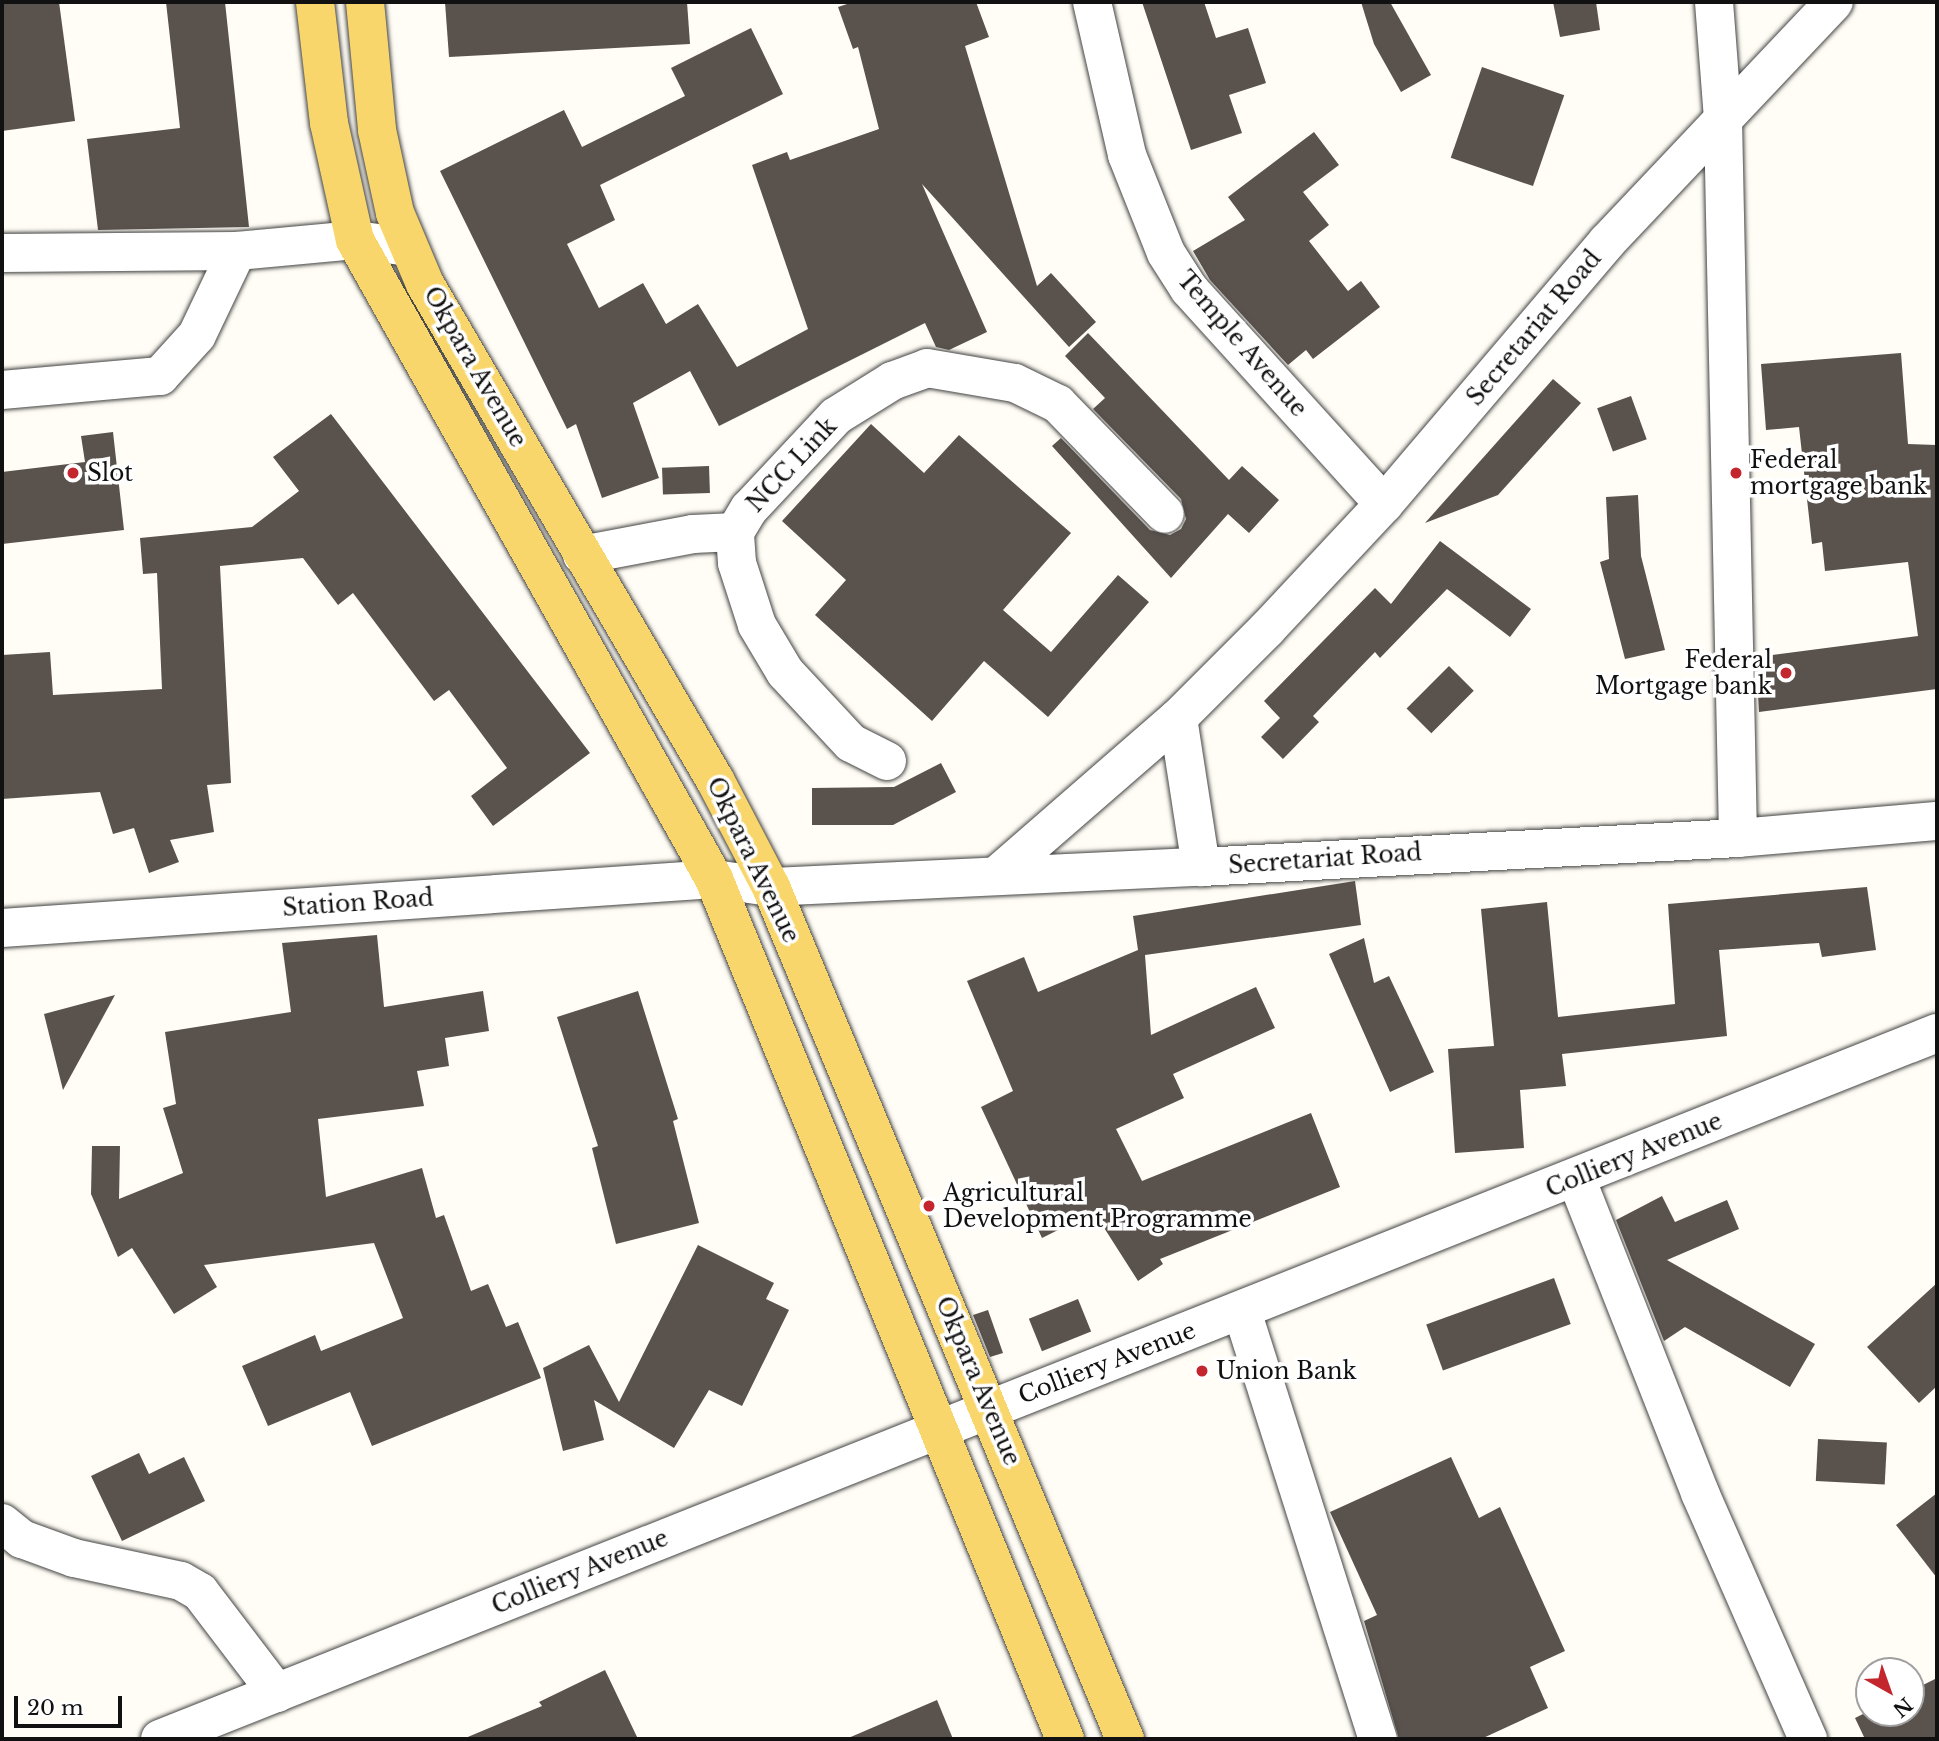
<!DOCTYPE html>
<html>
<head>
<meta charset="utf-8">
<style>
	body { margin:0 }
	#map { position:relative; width:1939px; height:1741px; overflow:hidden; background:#fffdf5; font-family:"Libre Baskerville",serif }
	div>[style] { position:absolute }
	.building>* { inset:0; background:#5a524d; transform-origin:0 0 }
	.roads { filter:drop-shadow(0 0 2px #444) drop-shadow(0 0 2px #444) }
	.minor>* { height:38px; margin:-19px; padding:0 19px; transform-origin:19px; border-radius:19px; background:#fff }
	.major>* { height:38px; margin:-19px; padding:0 19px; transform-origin:19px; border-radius:19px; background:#f9d66b }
	.dots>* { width:19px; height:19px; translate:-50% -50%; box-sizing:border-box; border:4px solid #fff; border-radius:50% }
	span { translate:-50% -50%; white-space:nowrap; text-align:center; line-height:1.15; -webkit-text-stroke:7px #fff; paint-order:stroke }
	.street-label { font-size:23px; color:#111 }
	.poi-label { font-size:23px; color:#111 }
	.left { translate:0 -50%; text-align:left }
	.right { translate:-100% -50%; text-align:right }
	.frame { position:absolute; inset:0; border:4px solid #111; pointer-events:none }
	.north { position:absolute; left:1855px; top:1657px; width:70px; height:70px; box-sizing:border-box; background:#fff; border:2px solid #a0a0a0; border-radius:50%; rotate:140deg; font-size:19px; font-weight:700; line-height:28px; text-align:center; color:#111 }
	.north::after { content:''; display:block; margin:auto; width:24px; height:32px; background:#c4262e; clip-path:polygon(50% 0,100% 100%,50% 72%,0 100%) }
	.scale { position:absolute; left:14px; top:1696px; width:108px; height:32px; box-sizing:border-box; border:4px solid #111; border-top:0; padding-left:9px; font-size:21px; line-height:24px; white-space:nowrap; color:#111; -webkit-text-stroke:5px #fff; paint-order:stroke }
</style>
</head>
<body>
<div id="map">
	<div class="building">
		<div style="clip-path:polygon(2px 2px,59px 2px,75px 121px,2px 131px)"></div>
		<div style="clip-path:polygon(166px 2px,225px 2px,249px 227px,98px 230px,87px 139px,180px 128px)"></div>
		<div style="clip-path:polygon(445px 2px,687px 2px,690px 44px,449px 57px)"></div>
		<div style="clip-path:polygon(853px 2px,976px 2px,989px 37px,965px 46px,1037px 286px,1051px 273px,1096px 322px,1069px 347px,922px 184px,987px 332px,949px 350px,936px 347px,925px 323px,719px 426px,690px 371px,633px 403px,659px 478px,602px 498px,576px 424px,567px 429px,440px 171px,564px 110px,582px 147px,685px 96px,671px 68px,751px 28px,783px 94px,600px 185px,615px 220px,567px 244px,599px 308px,643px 283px,666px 324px,698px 304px,737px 367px,808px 329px,752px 165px,787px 152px,790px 160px,879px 129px,858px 47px,853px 49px,838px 7px)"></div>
		<div style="clip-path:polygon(1142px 2px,1204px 2px,1216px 38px,1248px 28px,1266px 83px,1229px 95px,1242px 133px,1191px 150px)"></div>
		<div style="clip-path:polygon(1361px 2px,1390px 2px,1431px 75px,1401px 92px,1374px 44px)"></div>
		<div style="clip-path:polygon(1553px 2px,1596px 2px,1600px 30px,1560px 37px)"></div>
		<div style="left:1482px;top:67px;width:87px;height:96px;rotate:19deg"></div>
		<div style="clip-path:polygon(1314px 132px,1339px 165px,1303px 192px,1329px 225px,1309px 241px,1348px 291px,1361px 281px,1380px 307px,1313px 359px,1306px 350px,1288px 365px,1210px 280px,1193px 251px,1245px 220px,1228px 197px)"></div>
		<div style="clip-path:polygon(1088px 333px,1229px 480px,1242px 466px,1279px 500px,1249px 533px,1228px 514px,1171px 578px,1052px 446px,1061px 438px,1150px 530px,1170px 535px,1181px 529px,1186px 519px,1181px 499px,1093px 409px,1105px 398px,1065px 356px)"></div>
		<div style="clip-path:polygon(1901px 353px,1908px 444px,1936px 445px,1937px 689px,1759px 712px,1756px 657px,1918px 636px,1908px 562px,1825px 571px,1822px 542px,1812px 544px,1799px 427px,1766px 430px,1761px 364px)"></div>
		<div style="clip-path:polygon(1553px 379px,1581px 403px,1498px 495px,1425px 523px)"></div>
		<div style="left:1631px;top:396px;width:46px;height:36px;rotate:70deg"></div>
		<div style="clip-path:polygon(331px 414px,590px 753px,493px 826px,471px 796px,507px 768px,449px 690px,434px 701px,353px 593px,338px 605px,303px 558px,220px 566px,231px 783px,207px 785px,214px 832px,170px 840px,179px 862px,149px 873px,134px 828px,113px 834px,100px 792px,2px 799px,2px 655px,50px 652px,53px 695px,162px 689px,157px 573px,143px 574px,140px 538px,252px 527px,299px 491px,273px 457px)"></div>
		<div style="clip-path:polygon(871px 424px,924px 473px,959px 435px,1071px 533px,1003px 610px,1051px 652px,1118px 575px,1149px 602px,1048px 717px,984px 661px,932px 721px,815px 615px,846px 580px,782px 521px)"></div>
		<div style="clip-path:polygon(113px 432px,124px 530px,2px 544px,2px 472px,85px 462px,81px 436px)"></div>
		<div style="left:709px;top:466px;width:27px;height:47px;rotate:88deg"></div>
		<div style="clip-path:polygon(1638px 495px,1641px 556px,1665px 650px,1625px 659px,1600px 562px,1609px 559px,1606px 497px)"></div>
		<div style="clip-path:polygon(1440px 541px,1531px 609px,1510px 637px,1447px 589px,1380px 658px,1375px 652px,1313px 716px,1319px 722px,1283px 759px,1261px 737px,1280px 718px,1264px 701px,1375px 588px,1391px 604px)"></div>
		<div style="left:1449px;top:666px;width:35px;height:60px;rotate:45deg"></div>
		<div style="clip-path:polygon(941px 763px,956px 792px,893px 825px,812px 825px,812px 788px,894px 787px)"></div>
		<div style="clip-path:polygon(1355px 881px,1361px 925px,1145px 955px,1151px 1035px,1256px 987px,1275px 1028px,1173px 1074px,1184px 1098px,1116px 1129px,1142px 1181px,1311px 1113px,1340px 1187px,1160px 1259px,1163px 1264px,1138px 1281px,1094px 1212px,1042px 1238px,981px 1107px,1013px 1091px,967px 981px,1024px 957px,1038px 992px,1138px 950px,1133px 916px)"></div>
		<div style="clip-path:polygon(1867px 887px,1876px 950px,1822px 957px,1819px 943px,1719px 950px,1727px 1036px,1562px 1054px,1566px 1086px,1520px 1090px,1524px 1148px,1455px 1153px,1448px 1049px,1494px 1046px,1481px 909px,1547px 902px,1558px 1017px,1675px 1004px,1668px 904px)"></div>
		<div style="clip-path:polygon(377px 935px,384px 1007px,483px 991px,489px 1031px,445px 1038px,449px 1066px,417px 1071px,424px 1106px,318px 1119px,326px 1197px,422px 1168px,436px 1218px,444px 1215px,471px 1291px,488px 1284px,506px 1327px,518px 1322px,541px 1378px,372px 1446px,350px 1392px,268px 1426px,242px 1366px,315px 1335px,321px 1351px,403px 1318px,374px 1243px,204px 1265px,217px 1287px,174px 1314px,132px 1248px,118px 1257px,91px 1194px,92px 1146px,120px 1146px,119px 1199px,183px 1173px,163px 1108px,176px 1104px,165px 1032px,291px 1012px,282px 943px)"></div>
		<div style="clip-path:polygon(1364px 938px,1374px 983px,1389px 976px,1434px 1072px,1390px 1092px,1329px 954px)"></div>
		<div style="clip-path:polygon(638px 991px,678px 1119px,673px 1121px,699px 1223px,616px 1244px,592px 1148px,598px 1146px,557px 1017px)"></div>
		<div style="clip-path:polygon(115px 995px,63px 1090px,44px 1014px)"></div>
		<div style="clip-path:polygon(1662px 1196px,1675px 1222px,1727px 1200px,1739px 1229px,1667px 1260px,1815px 1344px,1790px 1387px,1685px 1327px,1664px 1341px,1616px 1220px)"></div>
		<div style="clip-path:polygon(698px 1245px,774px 1283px,766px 1299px,789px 1310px,742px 1406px,709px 1390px,674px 1448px,594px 1400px,604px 1440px,563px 1451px,543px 1368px,589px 1345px,619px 1402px)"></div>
		<div style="left:1554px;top:1278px;width:49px;height:136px;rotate:70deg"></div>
		<div style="clip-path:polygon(1937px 1283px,1937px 1386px,1919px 1403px,1867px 1347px)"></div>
		<div style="left:1078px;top:1299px;width:35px;height:53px;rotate:68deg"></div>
		<div style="clip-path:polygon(988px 1310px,1003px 1353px,990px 1357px,973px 1315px)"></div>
		<div style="left:1818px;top:1439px;width:69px;height:42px;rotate:3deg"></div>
		<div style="clip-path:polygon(139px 1453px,149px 1474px,184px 1457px,205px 1501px,122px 1541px,91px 1476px)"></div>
		<div style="clip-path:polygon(1451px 1457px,1479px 1518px,1500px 1507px,1565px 1651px,1530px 1667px,1548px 1708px,1481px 1739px,1399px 1739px,1364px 1621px,1377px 1615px,1330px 1512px)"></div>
		<div style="clip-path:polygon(1937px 1493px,1937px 1578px,1896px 1525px)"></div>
		<div style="clip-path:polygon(605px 1670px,638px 1739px,463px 1739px,542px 1706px,539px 1702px)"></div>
		<div style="clip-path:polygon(1937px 1678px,1937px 1739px,1865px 1739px,1855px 1718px,1869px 1711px,1911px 1713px,1911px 1691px)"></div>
		<div style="clip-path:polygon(937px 1700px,953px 1739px,846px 1739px)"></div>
	</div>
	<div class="roads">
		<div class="minor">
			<div style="left:1092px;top:2px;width:157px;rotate:77.1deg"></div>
			<div style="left:1127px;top:155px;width:105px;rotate:68.3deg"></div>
			<div style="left:1166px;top:253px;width:43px;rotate:57.4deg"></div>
			<div style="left:1189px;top:289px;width:290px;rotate:47.8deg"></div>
			<div style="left:1714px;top:2px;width:118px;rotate:85.6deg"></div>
			<div style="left:1723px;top:120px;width:718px;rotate:88.8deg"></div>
			<div style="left:2px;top:253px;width:235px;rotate:-0.5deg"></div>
			<div style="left:237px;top:251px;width:119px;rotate:-5.3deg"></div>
			<div style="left:355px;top:240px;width:54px;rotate:7.4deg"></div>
			<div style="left:2px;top:390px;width:159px;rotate:-5.1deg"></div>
			<div style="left:160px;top:376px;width:55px;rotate:-47.9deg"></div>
			<div style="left:197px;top:335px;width:93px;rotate:-64.5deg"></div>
			<div style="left:582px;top:555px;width:113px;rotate:-10.7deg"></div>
			<div style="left:693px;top:534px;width:42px;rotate:-2.7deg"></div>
			<div style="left:1178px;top:718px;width:151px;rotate:81.2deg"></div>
			<div style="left:887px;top:761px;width:40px;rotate:-153.4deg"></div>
			<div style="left:851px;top:743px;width:97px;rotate:-132.9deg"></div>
			<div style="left:785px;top:672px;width:55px;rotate:-120.8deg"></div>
			<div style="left:757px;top:625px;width:65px;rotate:-107.9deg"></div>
			<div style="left:737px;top:563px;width:31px;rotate:-94deg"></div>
			<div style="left:735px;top:532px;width:27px;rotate:-59deg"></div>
			<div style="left:749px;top:509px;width:127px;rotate:-46.9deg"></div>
			<div style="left:836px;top:416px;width:66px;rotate:-32deg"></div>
			<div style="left:892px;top:381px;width:37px;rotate:-20deg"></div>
			<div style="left:927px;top:368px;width:89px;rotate:9.7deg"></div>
			<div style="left:1015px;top:383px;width:48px;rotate:26deg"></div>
			<div style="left:1058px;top:404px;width:153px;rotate:45.8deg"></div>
			<div style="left:996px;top:876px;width:241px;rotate:-41deg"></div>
			<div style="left:1178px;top:718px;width:126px;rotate:-45deg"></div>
			<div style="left:1267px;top:629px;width:171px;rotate:-46.9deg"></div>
			<div style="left:1384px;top:504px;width:344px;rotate:-49.6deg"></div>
			<div style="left:1607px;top:242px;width:330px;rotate:-46.6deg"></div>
			<div style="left:2px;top:928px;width:714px;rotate:-3.94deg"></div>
			<div style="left:714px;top:879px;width:58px;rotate:8deg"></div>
			<div style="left:771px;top:887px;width:430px;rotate:-2.7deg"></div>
			<div style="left:1201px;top:867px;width:538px;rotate:-3.09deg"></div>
			<div style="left:1738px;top:838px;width:200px;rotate:-4.9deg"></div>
			<div style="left:1576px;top:1178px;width:339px;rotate:68.5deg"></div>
			<div style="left:1700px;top:1493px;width:269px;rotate:66.3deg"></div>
			<div style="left:1242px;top:1311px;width:449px;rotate:72.4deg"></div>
			<div style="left:2px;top:1523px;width:26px;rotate:39deg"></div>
			<div style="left:22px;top:1539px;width:55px;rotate:20.1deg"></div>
			<div style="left:74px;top:1558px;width:109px;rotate:12.1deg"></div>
			<div style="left:181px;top:1581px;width:22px;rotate:30deg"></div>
			<div style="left:200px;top:1592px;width:127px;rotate:52.7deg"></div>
			<div style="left:160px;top:1739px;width:1912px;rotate:-21.67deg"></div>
		</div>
		<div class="major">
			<div style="left:315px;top:2px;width:122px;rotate:83.4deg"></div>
			<div style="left:329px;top:123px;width:120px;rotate:77.5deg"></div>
			<div style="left:355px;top:240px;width:733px;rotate:60.67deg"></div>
			<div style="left:714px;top:879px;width:929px;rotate:67.8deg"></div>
			<div style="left:365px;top:2px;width:129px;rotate:84.6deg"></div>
			<div style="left:377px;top:130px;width:85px;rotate:77.8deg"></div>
			<div style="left:395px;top:213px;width:77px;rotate:67.1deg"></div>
			<div style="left:425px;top:284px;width:575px;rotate:59.69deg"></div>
			<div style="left:715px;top:780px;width:121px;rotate:62.4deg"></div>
			<div style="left:771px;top:887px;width:923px;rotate:67.44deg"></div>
		</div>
	</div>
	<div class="dots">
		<div style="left:73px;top:473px;background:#c4262e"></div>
		<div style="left:1736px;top:473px;background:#c4262e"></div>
		<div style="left:1786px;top:673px;background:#c4262e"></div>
		<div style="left:929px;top:1206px;background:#c4262e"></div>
		<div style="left:1202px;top:1371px;background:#c4262e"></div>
	</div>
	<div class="street-label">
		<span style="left:1534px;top:328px;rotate:-50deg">Secretariat Road</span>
		<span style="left:1242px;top:344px;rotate:49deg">Temple Avenue</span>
		<span style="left:475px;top:367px;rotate:60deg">Okpara Avenue</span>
		<span style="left:792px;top:465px;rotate:-47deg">NCC Link</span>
		<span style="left:1325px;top:859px;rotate:-4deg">Secretariat Road</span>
		<span style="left:753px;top:860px;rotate:64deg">Okpara Avenue</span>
		<span style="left:358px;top:903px;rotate:-4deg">Station Road</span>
		<span style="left:1634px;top:1155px;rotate:-22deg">Colliery Avenue</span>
		<span style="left:1107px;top:1363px;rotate:-21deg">Colliery Avenue</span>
		<span style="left:978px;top:1381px;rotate:67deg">Okpara Avenue</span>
		<span style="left:580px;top:1572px;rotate:-22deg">Colliery Avenue</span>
	</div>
	<div class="poi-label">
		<span class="left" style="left:1750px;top:473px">Federal<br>mortgage bank</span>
		<span class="left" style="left:87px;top:473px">Slot</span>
		<span class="right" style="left:1772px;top:673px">Federal<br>Mortgage bank</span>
		<span class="left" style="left:943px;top:1206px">Agricultural<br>Development Programme</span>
		<span class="left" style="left:1216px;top:1371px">Union Bank</span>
	</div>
	<div class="frame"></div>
	<div class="north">N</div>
	<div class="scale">20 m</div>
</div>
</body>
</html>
